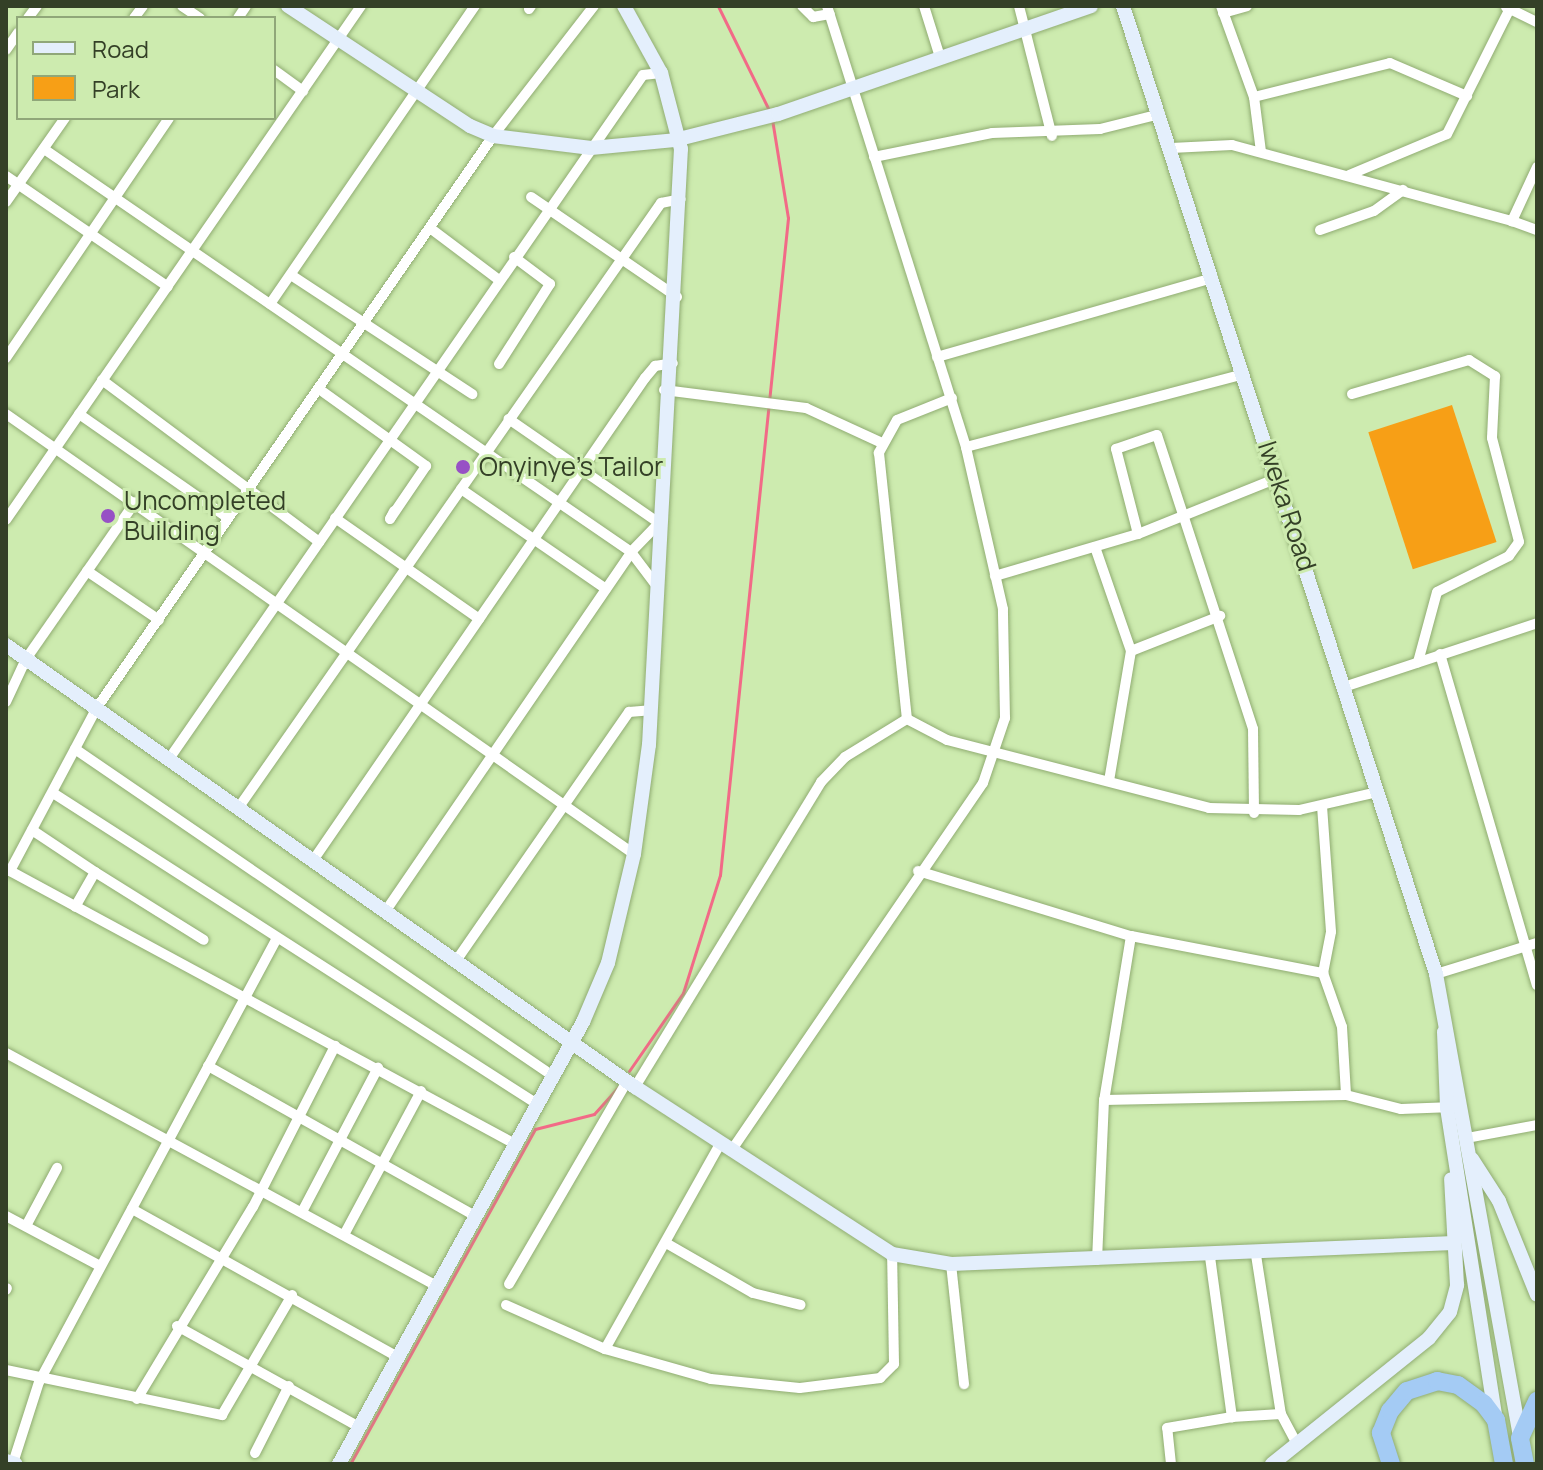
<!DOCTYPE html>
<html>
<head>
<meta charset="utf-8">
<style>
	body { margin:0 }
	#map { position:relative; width:1543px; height:1470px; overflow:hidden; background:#cdebaf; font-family:Manrope,sans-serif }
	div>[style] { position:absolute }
	.green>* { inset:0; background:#f79f16; transform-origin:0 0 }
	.stream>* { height:3px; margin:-1.5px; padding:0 1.5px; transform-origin:1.5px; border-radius:1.5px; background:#f26a87 }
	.roads { filter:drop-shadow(0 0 2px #90ac72) drop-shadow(0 0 2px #90ac72) }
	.street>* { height:10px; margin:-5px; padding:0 5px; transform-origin:5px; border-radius:5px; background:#fff }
	.secondary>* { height:14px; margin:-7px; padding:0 7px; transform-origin:7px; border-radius:7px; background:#e4effc }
	.highway>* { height:18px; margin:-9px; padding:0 9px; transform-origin:9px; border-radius:9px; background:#a4cbf4 }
	.dots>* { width:22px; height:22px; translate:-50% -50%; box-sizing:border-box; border:4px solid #cdebaf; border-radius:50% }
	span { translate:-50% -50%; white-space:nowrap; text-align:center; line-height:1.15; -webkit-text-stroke:6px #cdebaf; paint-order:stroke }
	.poi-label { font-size:26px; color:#344027 }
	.left { translate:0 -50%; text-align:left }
	.street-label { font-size:26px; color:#344027 }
	.frame { position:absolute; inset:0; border:8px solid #344027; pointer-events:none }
	.legend { position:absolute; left:16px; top:16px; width:260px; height:104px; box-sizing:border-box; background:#cdebaf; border:2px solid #90a779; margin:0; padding:10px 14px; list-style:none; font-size:24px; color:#344027 }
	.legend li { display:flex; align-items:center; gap:16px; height:40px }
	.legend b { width:40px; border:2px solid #90a779 }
</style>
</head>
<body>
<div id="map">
	<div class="green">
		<div style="left:1452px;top:405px;width:144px;height:88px;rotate:72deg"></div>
	</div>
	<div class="stream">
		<div style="left:718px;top:6px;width:118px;rotate:63.9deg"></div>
		<div style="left:629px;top:1071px;width:95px;rotate:-55.3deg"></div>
		<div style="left:683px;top:993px;width:124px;rotate:-72.6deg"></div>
		<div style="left:720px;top:875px;width:661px;rotate:-84.09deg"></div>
		<div style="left:788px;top:218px;width:100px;rotate:-99.2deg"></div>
		<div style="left:350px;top:1464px;width:383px;rotate:-61.1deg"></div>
		<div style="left:535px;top:1129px;width:61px;rotate:-14.3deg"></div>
		<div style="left:594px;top:1114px;width:38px;rotate:-48deg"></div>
	</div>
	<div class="roads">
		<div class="street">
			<div style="left:182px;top:6px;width:22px;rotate:34deg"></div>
			<div style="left:802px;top:6px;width:16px;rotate:45deg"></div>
			<div style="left:813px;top:17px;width:17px;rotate:-10deg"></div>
			<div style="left:924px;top:6px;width:50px;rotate:72.6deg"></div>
			<div style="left:1019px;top:6px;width:134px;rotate:75.8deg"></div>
			<div style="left:1221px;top:6px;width:97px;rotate:70.1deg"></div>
			<div style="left:1254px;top:97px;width:55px;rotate:82.7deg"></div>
			<div style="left:1506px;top:7px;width:34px;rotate:26deg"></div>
			<div style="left:529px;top:9px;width:4px;rotate:-56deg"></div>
			<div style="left:1223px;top:13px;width:25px;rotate:-16deg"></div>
			<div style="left:28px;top:18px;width:15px;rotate:-53deg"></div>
			<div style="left:134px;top:18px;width:15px;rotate:-53deg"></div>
			<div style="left:238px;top:18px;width:14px;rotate:-56deg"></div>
			<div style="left:6px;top:50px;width:21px;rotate:-55deg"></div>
			<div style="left:274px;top:70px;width:36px;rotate:36deg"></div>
			<div style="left:1254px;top:97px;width:140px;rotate:-14deg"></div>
			<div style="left:1390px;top:63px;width:84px;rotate:23.2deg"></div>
			<div style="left:1171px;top:148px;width:61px;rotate:-2.8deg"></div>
			<div style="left:1232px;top:145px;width:290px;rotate:15.2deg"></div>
			<div style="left:44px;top:149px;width:712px;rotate:34.47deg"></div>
			<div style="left:631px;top:552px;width:41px;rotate:52.9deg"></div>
			<div style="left:874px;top:157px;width:120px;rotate:-11.5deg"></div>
			<div style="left:992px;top:133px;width:108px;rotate:-2.1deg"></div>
			<div style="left:1100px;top:129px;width:62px;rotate:-14deg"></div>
			<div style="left:1537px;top:167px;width:60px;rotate:114.8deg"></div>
			<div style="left:1512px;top:221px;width:27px;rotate:20deg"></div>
			<div style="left:1349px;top:175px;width:106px;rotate:-22.7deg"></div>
			<div style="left:1447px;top:134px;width:143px;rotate:-63.4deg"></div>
			<div style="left:6px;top:176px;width:196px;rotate:34.4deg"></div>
			<div style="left:531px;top:197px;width:177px;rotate:34.4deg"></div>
			<div style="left:6px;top:202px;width:103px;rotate:-54.9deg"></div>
			<div style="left:430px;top:228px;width:86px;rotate:37deg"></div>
			<div style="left:1320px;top:230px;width:57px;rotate:-19.4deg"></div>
			<div style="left:1374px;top:211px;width:36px;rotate:-36deg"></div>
			<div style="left:291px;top:275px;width:217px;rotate:33.3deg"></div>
			<div style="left:270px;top:304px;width:362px;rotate:-55.5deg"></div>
			<div style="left:937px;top:357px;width:287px;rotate:-16deg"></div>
			<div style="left:6px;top:358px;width:290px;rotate:-55.8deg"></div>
			<div style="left:499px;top:364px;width:95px;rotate:-57.5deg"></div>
			<div style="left:550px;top:284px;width:45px;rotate:-143.1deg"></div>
			<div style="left:102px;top:380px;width:271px;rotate:36.7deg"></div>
			<div style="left:319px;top:389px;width:132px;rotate:35.7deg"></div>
			<div style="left:426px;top:466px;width:64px;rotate:124.2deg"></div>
			<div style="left:390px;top:519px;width:9px;rotate:-63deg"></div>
			<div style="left:664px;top:390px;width:143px;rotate:7.2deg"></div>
			<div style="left:806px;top:408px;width:84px;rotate:24.7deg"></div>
			<div style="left:1352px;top:394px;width:122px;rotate:-16.2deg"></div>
			<div style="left:1469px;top:360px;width:31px;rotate:32deg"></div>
			<div style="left:1495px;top:376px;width:62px;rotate:92.8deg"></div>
			<div style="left:1492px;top:438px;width:107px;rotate:75.4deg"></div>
			<div style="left:1519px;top:542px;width:17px;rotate:126deg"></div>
			<div style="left:1509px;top:556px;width:80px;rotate:153.4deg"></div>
			<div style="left:1437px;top:592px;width:73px;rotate:105.2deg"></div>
			<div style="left:952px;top:398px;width:59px;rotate:158.2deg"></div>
			<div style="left:897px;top:420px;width:38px;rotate:119deg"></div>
			<div style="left:879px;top:453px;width:267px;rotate:84deg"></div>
			<div style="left:907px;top:719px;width:45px;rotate:27.7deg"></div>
			<div style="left:947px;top:740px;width:271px;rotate:14.5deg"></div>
			<div style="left:1209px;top:808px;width:90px;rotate:1.3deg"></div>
			<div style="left:1299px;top:810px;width:80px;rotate:-13deg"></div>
			<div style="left:6px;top:414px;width:767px;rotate:35.02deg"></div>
			<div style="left:79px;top:414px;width:182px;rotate:34.9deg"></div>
			<div style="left:966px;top:447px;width:287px;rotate:-14.7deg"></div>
			<div style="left:461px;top:489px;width:176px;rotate:34.6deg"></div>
			<div style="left:335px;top:518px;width:176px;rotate:35deg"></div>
			<div style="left:6px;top:520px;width:625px;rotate:-55.37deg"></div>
			<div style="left:1138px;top:534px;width:88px;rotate:-104.5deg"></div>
			<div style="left:1116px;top:449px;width:43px;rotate:-18.9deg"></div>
			<div style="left:1157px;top:435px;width:309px;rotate:71.9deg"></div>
			<div style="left:1253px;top:729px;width:84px;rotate:89.3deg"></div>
			<div style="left:1095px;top:547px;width:110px;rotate:70.9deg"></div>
			<div style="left:87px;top:571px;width:87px;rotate:34.2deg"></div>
			<div style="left:995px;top:576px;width:149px;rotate:-16.4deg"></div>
			<div style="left:1138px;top:534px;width:153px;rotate:-21.9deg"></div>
			<div style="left:1440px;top:654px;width:345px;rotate:73.7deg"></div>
			<div style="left:1344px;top:687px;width:203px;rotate:-18.3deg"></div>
			<div style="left:6px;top:702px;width:47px;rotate:-65.1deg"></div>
			<div style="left:26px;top:659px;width:191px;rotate:-55.2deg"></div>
			<div style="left:75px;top:749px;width:579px;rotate:34.38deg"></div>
			<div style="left:169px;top:759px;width:832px;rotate:-55.28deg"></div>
			<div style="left:643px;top:75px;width:18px;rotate:-6deg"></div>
			<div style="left:1109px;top:781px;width:132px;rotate:-80.4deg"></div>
			<div style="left:1131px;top:651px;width:96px;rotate:-21.5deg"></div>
			<div style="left:53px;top:793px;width:575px;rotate:32.72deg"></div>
			<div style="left:1322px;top:806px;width:126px;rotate:85.9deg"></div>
			<div style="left:1331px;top:932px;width:42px;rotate:101deg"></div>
			<div style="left:239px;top:807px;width:737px;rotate:-55.06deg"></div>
			<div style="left:661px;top:203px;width:20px;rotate:-11deg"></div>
			<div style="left:32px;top:830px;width:76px;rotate:33.7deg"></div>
			<div style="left:95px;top:872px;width:40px;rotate:119.7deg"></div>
			<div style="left:314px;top:859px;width:584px;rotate:-55.47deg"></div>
			<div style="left:645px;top:378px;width:16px;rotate:-50deg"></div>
			<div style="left:655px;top:366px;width:18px;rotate:-9deg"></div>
			<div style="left:918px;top:871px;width:223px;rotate:17deg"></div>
			<div style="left:1131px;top:936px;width:166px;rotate:99.3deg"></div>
			<div style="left:1104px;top:1100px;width:160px;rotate:92.5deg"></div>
			<div style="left:95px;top:872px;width:128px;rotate:32deg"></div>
			<div style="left:387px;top:909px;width:432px;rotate:-55.6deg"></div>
			<div style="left:631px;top:552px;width:40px;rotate:-46deg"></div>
			<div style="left:659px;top:523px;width:183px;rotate:-145.3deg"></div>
			<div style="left:1131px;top:936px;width:196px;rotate:10.9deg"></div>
			<div style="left:1323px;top:973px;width:57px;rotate:70.6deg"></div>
			<div style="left:1342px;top:1027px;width:68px;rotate:86.6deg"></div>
			<div style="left:458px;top:958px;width:300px;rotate:-55.2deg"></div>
			<div style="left:629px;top:712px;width:21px;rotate:-5deg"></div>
			<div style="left:1436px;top:974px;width:106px;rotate:-17.1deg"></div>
			<div style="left:6px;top:1053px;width:490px;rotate:28.4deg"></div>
			<div style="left:208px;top:1066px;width:306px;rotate:29.3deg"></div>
			<div style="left:635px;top:1087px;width:357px;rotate:-58.6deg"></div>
			<div style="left:821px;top:782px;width:35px;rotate:-46deg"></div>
			<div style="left:845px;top:757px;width:73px;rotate:-31.5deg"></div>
			<div style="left:1104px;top:1100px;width:242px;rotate:-1.2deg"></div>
			<div style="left:1346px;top:1095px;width:57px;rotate:14.3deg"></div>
			<div style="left:1401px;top:1109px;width:52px;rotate:-2.2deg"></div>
			<div style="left:1467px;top:1138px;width:71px;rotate:-10.5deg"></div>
			<div style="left:515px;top:1144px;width:574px;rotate:-151.6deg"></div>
			<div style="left:10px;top:871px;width:183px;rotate:-62deg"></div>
			<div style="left:96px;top:709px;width:697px;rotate:-55.28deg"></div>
			<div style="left:493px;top:136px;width:165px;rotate:-52.2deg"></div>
			<div style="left:731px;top:1151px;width:446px;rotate:-55.6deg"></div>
			<div style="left:983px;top:783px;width:69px;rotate:-71.3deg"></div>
			<div style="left:1005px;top:718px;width:109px;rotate:-91.1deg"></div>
			<div style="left:1003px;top:609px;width:166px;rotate:-102.9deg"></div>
			<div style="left:966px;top:447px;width:462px;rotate:-107.5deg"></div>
			<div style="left:132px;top:1209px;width:304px;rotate:29.1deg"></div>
			<div style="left:303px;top:1210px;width:161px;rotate:-62.2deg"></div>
			<div style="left:6px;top:1216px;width:106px;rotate:28deg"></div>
			<div style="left:26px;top:1226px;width:66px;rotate:-61.9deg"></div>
			<div style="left:345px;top:1233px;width:161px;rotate:-61.8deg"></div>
			<div style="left:666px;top:1243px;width:100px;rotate:29.9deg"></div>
			<div style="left:753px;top:1293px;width:49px;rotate:14deg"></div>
			<div style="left:1256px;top:1255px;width:161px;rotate:81.1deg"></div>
			<div style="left:1281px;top:1414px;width:34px;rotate:62deg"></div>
			<div style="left:1210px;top:1257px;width:162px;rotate:82.2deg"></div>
			<div style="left:1232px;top:1417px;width:49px;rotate:-3.5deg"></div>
			<div style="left:951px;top:1264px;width:121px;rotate:83.8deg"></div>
			<div style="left:509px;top:1284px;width:235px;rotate:-59.8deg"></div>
			<div style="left:6px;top:1290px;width:2px;rotate:-63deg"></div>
			<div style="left:506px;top:1305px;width:108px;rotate:24deg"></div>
			<div style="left:605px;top:1349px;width:110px;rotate:15.8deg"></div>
			<div style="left:711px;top:1379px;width:89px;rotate:5.8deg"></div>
			<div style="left:800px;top:1388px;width:81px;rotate:-7.1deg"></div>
			<div style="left:880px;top:1378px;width:20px;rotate:-45deg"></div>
			<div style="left:894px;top:1364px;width:110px;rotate:-91deg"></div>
			<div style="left:177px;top:1326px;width:208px;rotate:29deg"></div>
			<div style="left:605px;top:1349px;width:235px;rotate:-60.7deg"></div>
			<div style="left:6px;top:1370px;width:221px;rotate:11.8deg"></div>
			<div style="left:222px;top:1415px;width:139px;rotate:-59.7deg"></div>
			<div style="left:137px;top:1399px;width:224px;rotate:-58.9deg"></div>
			<div style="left:253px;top:1207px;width:181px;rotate:-63deg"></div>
			<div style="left:255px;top:1453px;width:75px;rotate:-63.1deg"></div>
			<div style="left:13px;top:1463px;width:85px;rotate:-72.2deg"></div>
			<div style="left:39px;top:1382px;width:504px;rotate:-61.81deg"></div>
			<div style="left:1171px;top:1464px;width:36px;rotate:-96deg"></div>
			<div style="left:1167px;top:1428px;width:66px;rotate:-9.6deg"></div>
		</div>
		<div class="secondary">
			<div style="left:288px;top:6px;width:218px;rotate:33.4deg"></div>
			<div style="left:470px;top:126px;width:25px;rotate:23deg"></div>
			<div style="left:493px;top:136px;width:99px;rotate:7deg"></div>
			<div style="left:591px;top:148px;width:84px;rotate:-5.4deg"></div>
			<div style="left:675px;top:140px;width:106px;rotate:-14.2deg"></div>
			<div style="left:778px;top:114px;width:331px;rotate:-19deg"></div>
			<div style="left:1123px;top:6px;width:1017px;rotate:72.08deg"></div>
			<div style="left:1436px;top:974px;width:472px;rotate:79.7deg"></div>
			<div style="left:6px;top:645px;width:769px;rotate:35.1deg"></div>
			<div style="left:635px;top:1087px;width:306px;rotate:33deg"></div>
			<div style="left:892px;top:1254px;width:60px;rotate:9.6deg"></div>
			<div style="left:951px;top:1264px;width:503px;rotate:-2.39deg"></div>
			<div style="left:1444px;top:1032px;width:76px;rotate:87.7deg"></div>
			<div style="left:1447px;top:1108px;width:316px;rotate:81.1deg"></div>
			<div style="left:1472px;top:1159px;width:50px;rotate:57.3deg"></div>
			<div style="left:1499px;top:1201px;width:101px;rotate:68deg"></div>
			<div style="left:6px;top:1461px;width:10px;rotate:17deg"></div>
			<div style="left:339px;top:1464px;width:505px;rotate:-61.1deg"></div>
			<div style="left:583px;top:1022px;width:64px;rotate:-67deg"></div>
			<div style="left:608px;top:963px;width:112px;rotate:-76.6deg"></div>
			<div style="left:634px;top:854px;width:110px;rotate:-82.2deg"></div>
			<div style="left:649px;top:745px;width:597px;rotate:-86.93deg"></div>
			<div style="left:681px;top:149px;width:79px;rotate:-104.7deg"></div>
			<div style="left:661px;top:73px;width:77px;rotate:-118.9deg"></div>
			<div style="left:1272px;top:1464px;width:201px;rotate:-38.7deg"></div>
			<div style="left:1429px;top:1338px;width:33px;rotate:-51deg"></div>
			<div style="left:1450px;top:1312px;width:28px;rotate:-75deg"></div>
			<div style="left:1457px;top:1285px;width:106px;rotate:-93.2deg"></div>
		</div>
		<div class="highway">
			<div style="left:1391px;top:1464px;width:33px;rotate:-108deg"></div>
			<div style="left:1381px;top:1433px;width:24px;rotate:-68deg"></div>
			<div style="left:1390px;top:1411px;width:26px;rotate:-50deg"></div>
			<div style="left:1407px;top:1391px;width:32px;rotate:-18deg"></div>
			<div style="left:1437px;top:1381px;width:21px;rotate:11deg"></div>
			<div style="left:1458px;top:1385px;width:32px;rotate:36deg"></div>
			<div style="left:1484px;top:1404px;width:20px;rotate:53deg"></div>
			<div style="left:1496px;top:1420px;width:45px;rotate:79.7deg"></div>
			<div style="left:1525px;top:1464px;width:26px;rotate:-101deg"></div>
			<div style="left:1520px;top:1438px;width:41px;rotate:-65.3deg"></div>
		</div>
	</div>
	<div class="dots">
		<div style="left:463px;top:467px;background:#9751c5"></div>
		<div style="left:108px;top:516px;background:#9751c5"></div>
	</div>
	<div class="poi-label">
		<span class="left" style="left:479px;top:467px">Onyinye's Tailor</span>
		<span class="left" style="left:124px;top:516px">Uncompleted<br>Building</span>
	</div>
	<div class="street-label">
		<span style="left:1287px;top:506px;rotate:72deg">Iweka Road</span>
	</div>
	<div class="frame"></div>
	<ul class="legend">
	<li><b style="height:10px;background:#e4effc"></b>Road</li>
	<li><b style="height:22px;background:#f79f16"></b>Park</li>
	</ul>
</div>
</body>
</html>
